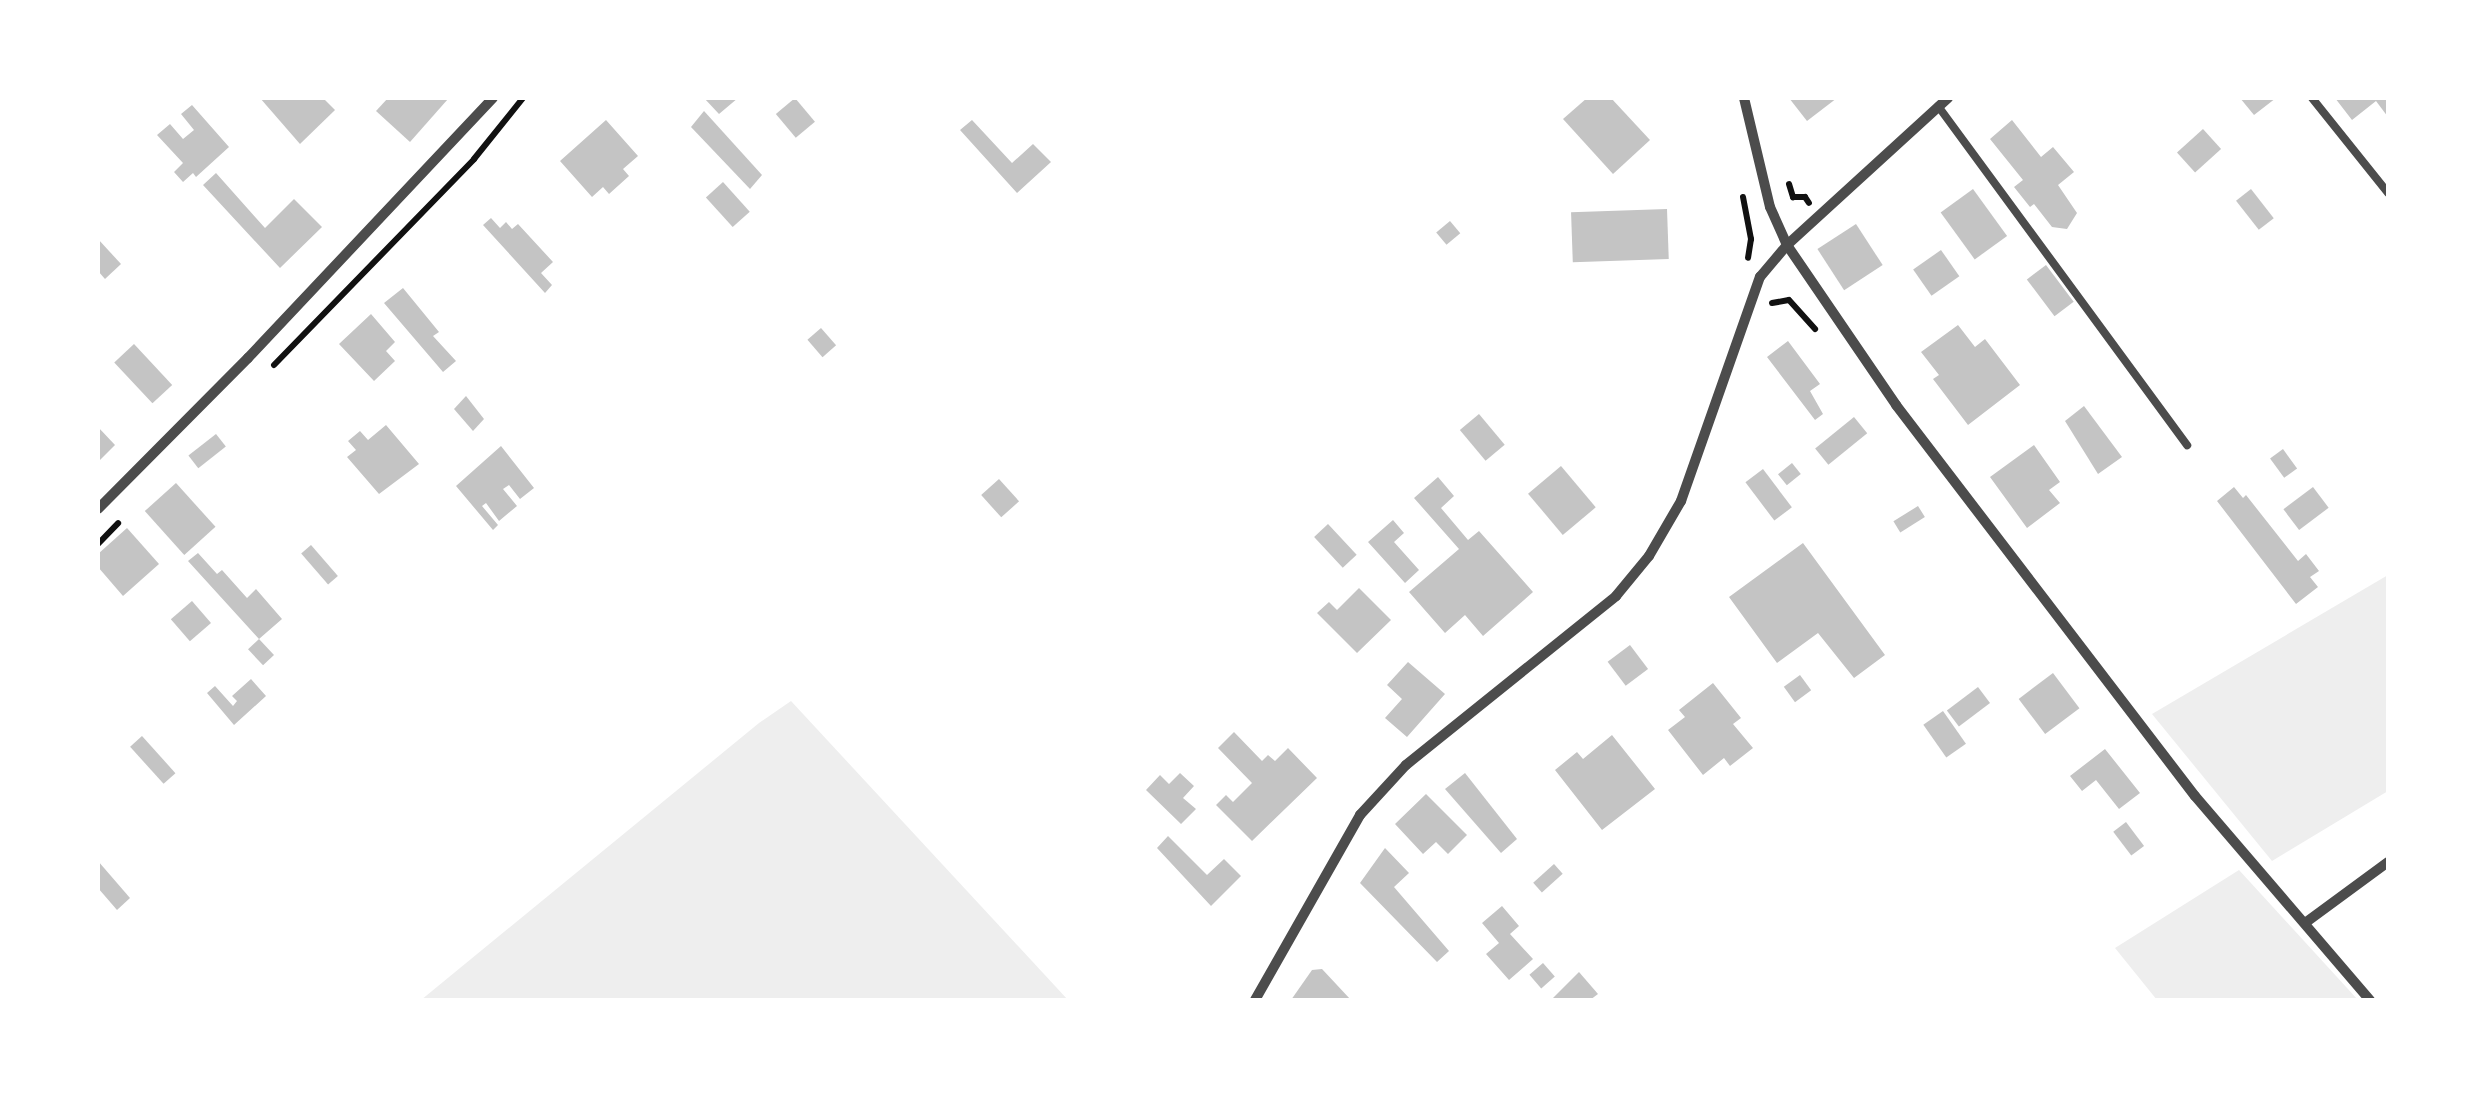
<!DOCTYPE html>
<html>
<head>
<meta charset="utf-8">
<style>
	body { margin:0 }
	#map { position:relative; width:2486px; height:1098px; overflow:hidden; background:#fff; font-family:Merriweather,serif }
	div>[style] { position:absolute }
	.green>* { inset:0; background:#eee }
	.building>* { inset:0; background:#c4c4c4; transform-origin:0 0 }
	.path>* { height:6px; margin:-3px; padding:0 3px; transform-origin:3px; border-radius:3px; background:#111 }
	.service>* { height:8px; margin:-4px; padding:0 4px; transform-origin:4px; border-radius:4px; background:#4c4c4c }
	.minor>* { height:10px; margin:-5px; padding:0 5px; transform-origin:5px; border-radius:5px; background:#4c4c4c }
	span { translate:-50% -50%; white-space:nowrap; text-align:center; line-height:1.15; -webkit-text-stroke:10px #fff; paint-order:stroke }
	.frame { position:absolute; inset:0; border:100px solid #fff; pointer-events:none }
</style>
</head>
<body>
<div id="map">
	<div class="green">
		<div style="clip-path:polygon(2388px 575px,2388px 791px,2272px 861px,2152px 714px)"></div>
		<div style="clip-path:polygon(791px 701px,1068px 1000px,421px 1000px,759px 723px)"></div>
		<div style="clip-path:polygon(2239px 870px,2358px 1000px,2157px 1000px,2115px 948px)"></div>
	</div>
	<div class="building">
		<div style="clip-path:polygon(260px 98px,323px 98px,335px 110px,300px 144px)"></div>
		<div style="clip-path:polygon(388px 98px,446px 98px,448px 99px,410px 142px,376px 111px)"></div>
		<div style="clip-path:polygon(704px 98px,738px 98px,719px 114px)"></div>
		<div style="left:795px;top:98px;width:31px;height:25px;rotate:50deg"></div>
		<div style="clip-path:polygon(1587px 98px,1611px 98px,1650px 140px,1613px 174px,1563px 119px)"></div>
		<div style="clip-path:polygon(1789px 98px,1837px 98px,1807px 121px)"></div>
		<div style="clip-path:polygon(2240px 98px,2276px 98px,2254px 115px)"></div>
		<div style="clip-path:polygon(2335px 98px,2388px 98px,2388px 117px,2376px 101px,2352px 120px)"></div>
		<div style="clip-path:polygon(192px 105px,229px 147px,196px 177px,193px 173px,183px 182px,174px 172px,183px 163px,157px 135px,170px 124px,183px 139px,194px 130px,181px 114px)"></div>
		<div style="clip-path:polygon(704px 111px,762px 175px,750px 189px,691px 127px)"></div>
		<div style="clip-path:polygon(606px 120px,638px 156px,623px 169px,629px 176px,609px 194px,603px 187px,592px 197px,560px 161px)"></div>
		<div style="clip-path:polygon(972px 120px,1012px 163px,1033px 144px,1051px 162px,1017px 193px,960px 130px)"></div>
		<div style="clip-path:polygon(2012px 120px,2041px 157px,2053px 147px,2074px 172px,2058px 185px,2077px 213px,2067px 229px,2052px 227px,2034px 204px,2030px 207px,2014px 187px,2023px 180px,1990px 139px)"></div>
		<div style="left:2203px;top:129px;width:27px;height:35px;rotate:48deg"></div>
		<div style="clip-path:polygon(216px 173px,265px 228px,294px 199px,322px 227px,280px 268px,203px 185px)"></div>
		<div style="left:723px;top:182px;width:40px;height:23px;rotate:48deg"></div>
		<div style="left:1973px;top:189px;width:58px;height:40px;rotate:54deg"></div>
		<div style="left:2251px;top:189px;width:37px;height:19px;rotate:52deg"></div>
		<div style="left:1667px;top:209px;width:50px;height:96px;rotate:88deg"></div>
		<div style="clip-path:polygon(491px 218px,500px 228px,506px 222px,512px 229px,518px 224px,553px 262px,541px 273px,552px 285px,545px 293px,483px 225px)"></div>
		<div style="left:1450px;top:221px;width:16px;height:18px;rotate:50deg"></div>
		<div style="left:1856px;top:224px;width:49px;height:46px;rotate:57deg"></div>
		<div style="clip-path:polygon(98px 239px,121px 264px,105px 279px,98px 271px)"></div>
		<div style="left:1941px;top:250px;width:32px;height:34px;rotate:55deg"></div>
		<div style="left:2046px;top:265px;width:46px;height:24px;rotate:53deg"></div>
		<div style="clip-path:polygon(403px 288px,439px 332px,433px 336px,456px 361px,443px 372px,384px 303px)"></div>
		<div style="clip-path:polygon(371px 314px,395px 342px,386px 351px,395px 361px,374px 381px,339px 344px)"></div>
		<div style="clip-path:polygon(1958px 325px,1975px 347px,1985px 339px,2020px 385px,1968px 425px,1933px 379px,1939px 375px,1921px 352px)"></div>
		<div style="left:821px;top:328px;width:23px;height:18px;rotate:49deg"></div>
		<div style="clip-path:polygon(1788px 341px,1820px 384px,1810px 391px,1823px 414px,1815px 420px,1767px 357px)"></div>
		<div style="left:134px;top:344px;width:56px;height:27px;rotate:47deg"></div>
		<div style="clip-path:polygon(466px 396px,484px 419px,473px 431px,454px 409px)"></div>
		<div style="clip-path:polygon(2084px 406px,2122px 457px,2098px 474px,2065px 421px)"></div>
		<div style="left:1479px;top:414px;width:40px;height:25px;rotate:50deg"></div>
		<div style="left:1854px;top:417px;width:21px;height:50px;rotate:51deg"></div>
		<div style="clip-path:polygon(386px 425px,419px 464px,379px 494px,347px 457px,356px 450px,348px 441px,360px 431px,368px 440px)"></div>
		<div style="clip-path:polygon(98px 427px,115px 445px,98px 462px)"></div>
		<div style="left:216px;top:434px;width:16px;height:35px;rotate:52deg"></div>
		<div style="clip-path:polygon(2034px 445px,2060px 482px,2049px 490px,2060px 503px,2027px 528px,1990px 477px)"></div>
		<div style="clip-path:polygon(501px 446px,534px 488px,520px 499px,509px 485px,503px 489px,517px 506px,499px 521px,486px 503px,482px 506px,498px 525px,493px 530px,456px 486px)"></div>
		<div style="left:2283px;top:449px;width:24px;height:16px;rotate:54deg"></div>
		<div style="left:1792px;top:463px;width:14px;height:18px;rotate:51deg"></div>
		<div style="left:1561px;top:466px;width:54px;height:43px;rotate:50deg"></div>
		<div style="left:1763px;top:469px;width:48px;height:22px;rotate:53deg"></div>
		<div style="clip-path:polygon(1438px 477px,1454px 496px,1441px 508px,1468px 540px,1479px 531px,1533px 592px,1483px 636px,1465px 615px,1445px 633px,1409px 592px,1459px 549px,1414px 498px)"></div>
		<div style="left:999px;top:479px;width:30px;height:24px;rotate:48deg"></div>
		<div style="left:176px;top:483px;width:59px;height:42px;rotate:48deg"></div>
		<div style="clip-path:polygon(2234px 487px,2243px 498px,2246px 495px,2298px 561px,2306px 554px,2319px 571px,2310px 577px,2318px 587px,2296px 604px,2217px 501px)"></div>
		<div style="left:2313px;top:487px;width:26px;height:37px;rotate:53deg"></div>
		<div style="left:1918px;top:506px;width:13px;height:29px;rotate:58deg"></div>
		<div style="clip-path:polygon(1393px 520px,1404px 533px,1394px 542px,1419px 570px,1405px 583px,1368px 542px)"></div>
		<div style="left:1328px;top:524px;width:42px;height:19px;rotate:47deg"></div>
		<div style="clip-path:polygon(127px 528px,159px 564px,123px 596px,98px 567px,98px 554px)"></div>
		<div style="clip-path:polygon(1803px 543px,1885px 655px,1854px 678px,1818px 633px,1777px 663px,1729px 597px)"></div>
		<div style="left:311px;top:545px;width:41px;height:13px;rotate:49deg"></div>
		<div style="clip-path:polygon(198px 553px,217px 574px,222px 570px,247px 598px,256px 589px,282px 619px,259px 639px,188px 561px)"></div>
		<div style="clip-path:polygon(1359px 588px,1391px 620px,1357px 653px,1317px 613px,1329px 602px,1337px 610px)"></div>
		<div style="left:192px;top:601px;width:29px;height:28px;rotate:49deg"></div>
		<div style="left:259px;top:639px;width:22px;height:15px;rotate:47deg"></div>
		<div style="left:1630px;top:645px;width:30px;height:28px;rotate:53deg"></div>
		<div style="clip-path:polygon(1408px 662px,1445px 694px,1407px 737px,1385px 718px,1402px 699px,1387px 685px)"></div>
		<div style="left:2053px;top:673px;width:44px;height:43px;rotate:53deg"></div>
		<div style="left:1800px;top:675px;width:19px;height:20px;rotate:54deg"></div>
		<div style="clip-path:polygon(251px 679px,266px 696px,234px 725px,207px 693px,215px 686px,233px 706px,237px 701px,232px 696px)"></div>
		<div style="clip-path:polygon(1713px 683px,1741px 718px,1733px 724px,1753px 748px,1730px 766px,1724px 758px,1703px 775px,1668px 730px,1685px 717px,1679px 710px)"></div>
		<div style="left:1978px;top:687px;width:20px;height:39px;rotate:53deg"></div>
		<div style="left:1943px;top:711px;width:40px;height:24px;rotate:55deg"></div>
		<div style="clip-path:polygon(1234px 732px,1262px 761px,1268px 755px,1275px 761px,1288px 748px,1317px 778px,1252px 841px,1216px 805px,1226px 795px,1233px 802px,1252px 783px,1218px 748px)"></div>
		<div style="clip-path:polygon(1612px 735px,1655px 789px,1602px 830px,1555px 770px,1577px 752px,1583px 759px)"></div>
		<div style="left:142px;top:736px;width:50px;height:16px;rotate:48deg"></div>
		<div style="clip-path:polygon(2105px 749px,2140px 793px,2119px 809px,2096px 780px,2082px 791px,2070px 776px)"></div>
		<div style="clip-path:polygon(1180px 773px,1194px 786px,1183px 798px,1196px 809px,1181px 824px,1146px 790px,1160px 775px,1169px 784px)"></div>
		<div style="clip-path:polygon(1465px 773px,1517px 839px,1501px 853px,1445px 789px)"></div>
		<div style="clip-path:polygon(1426px 794px,1467px 835px,1448px 854px,1436px 842px,1423px 854px,1395px 824px)"></div>
		<div style="left:2126px;top:822px;width:30px;height:16px;rotate:53deg"></div>
		<div style="clip-path:polygon(1168px 836px,1207px 875px,1224px 859px,1241px 876px,1211px 906px,1157px 848px)"></div>
		<div style="clip-path:polygon(1385px 848px,1409px 873px,1394px 887px,1449px 951px,1437px 962px,1360px 883px)"></div>
		<div style="clip-path:polygon(98px 861px,130px 898px,117px 910px,98px 888px)"></div>
		<div style="left:1554px;top:864px;width:13px;height:28px;rotate:48deg"></div>
		<div style="clip-path:polygon(1502px 906px,1519px 926px,1510px 934px,1533px 959px,1509px 980px,1486px 954px,1499px 943px,1482px 923px)"></div>
		<div style="left:1543px;top:963px;width:18px;height:18px;rotate:49deg"></div>
		<div style="clip-path:polygon(1322px 969px,1351px 1000px,1291px 1000px,1312px 970px)"></div>
		<div style="clip-path:polygon(1579px 972px,1598px 994px,1590px 1000px,1551px 1000px)"></div>
	</div>
	<div class="path">
		<div style="left:1789px;top:184px;width:14px;rotate:73deg"></div>
		<div style="left:1793px;top:197px;width:12px"></div>
		<div style="left:1805px;top:197px;width:7px;rotate:56deg"></div>
		<div style="left:1743px;top:197px;width:43px;rotate:79.2deg"></div>
		<div style="left:1751px;top:239px;width:19px;rotate:99deg"></div>
		<div style="left:1772px;top:303px;width:17px;rotate:-10deg"></div>
		<div style="left:1789px;top:300px;width:39px;rotate:48deg"></div>
		<div style="left:274px;top:365px;width:287px;rotate:-45.8deg"></div>
		<div style="left:474px;top:159px;width:78px;rotate:-51.2deg"></div>
		<div style="left:98px;top:544px;width:29px;rotate:-46deg"></div>
	</div>
	<div class="service">
		<div style="left:2312px;top:98px;width:122px;rotate:51.3deg"></div>
		<div style="left:1938px;top:106px;width:421px;rotate:53.7deg"></div>
	</div>
	<div class="minor">
		<div style="left:1744px;top:98px;width:112px;rotate:76.6deg"></div>
		<div style="left:1770px;top:207px;width:42px;rotate:65.9deg"></div>
		<div style="left:1787px;top:245px;width:194px;rotate:55.7deg"></div>
		<div style="left:1896px;top:405px;width:492px;rotate:52.6deg"></div>
		<div style="left:2195px;top:796px;width:269px;rotate:49.4deg"></div>
		<div style="left:98px;top:509px;width:213px;rotate:-45.2deg"></div>
		<div style="left:248px;top:358px;width:357px;rotate:-46.7deg"></div>
		<div style="left:2305px;top:923px;width:103px;rotate:-36.3deg"></div>
		<div style="left:1255px;top:1000px;width:213px;rotate:-60.4deg"></div>
		<div style="left:1360px;top:815px;width:68px;rotate:-47.4deg"></div>
		<div style="left:1406px;top:765px;width:270px;rotate:-38.8deg"></div>
		<div style="left:1616px;top:596px;width:52px;rotate:-50.5deg"></div>
		<div style="left:1649px;top:556px;width:64px;rotate:-59.8deg"></div>
		<div style="left:1681px;top:501px;width:238px;rotate:-70.6deg"></div>
		<div style="left:1760px;top:277px;width:42px;rotate:-49.8deg"></div>
		<div style="left:1787px;top:245px;width:218px;rotate:-42.4deg"></div>
	</div>
	<div class="frame"></div>
</div>
</body>
</html>
